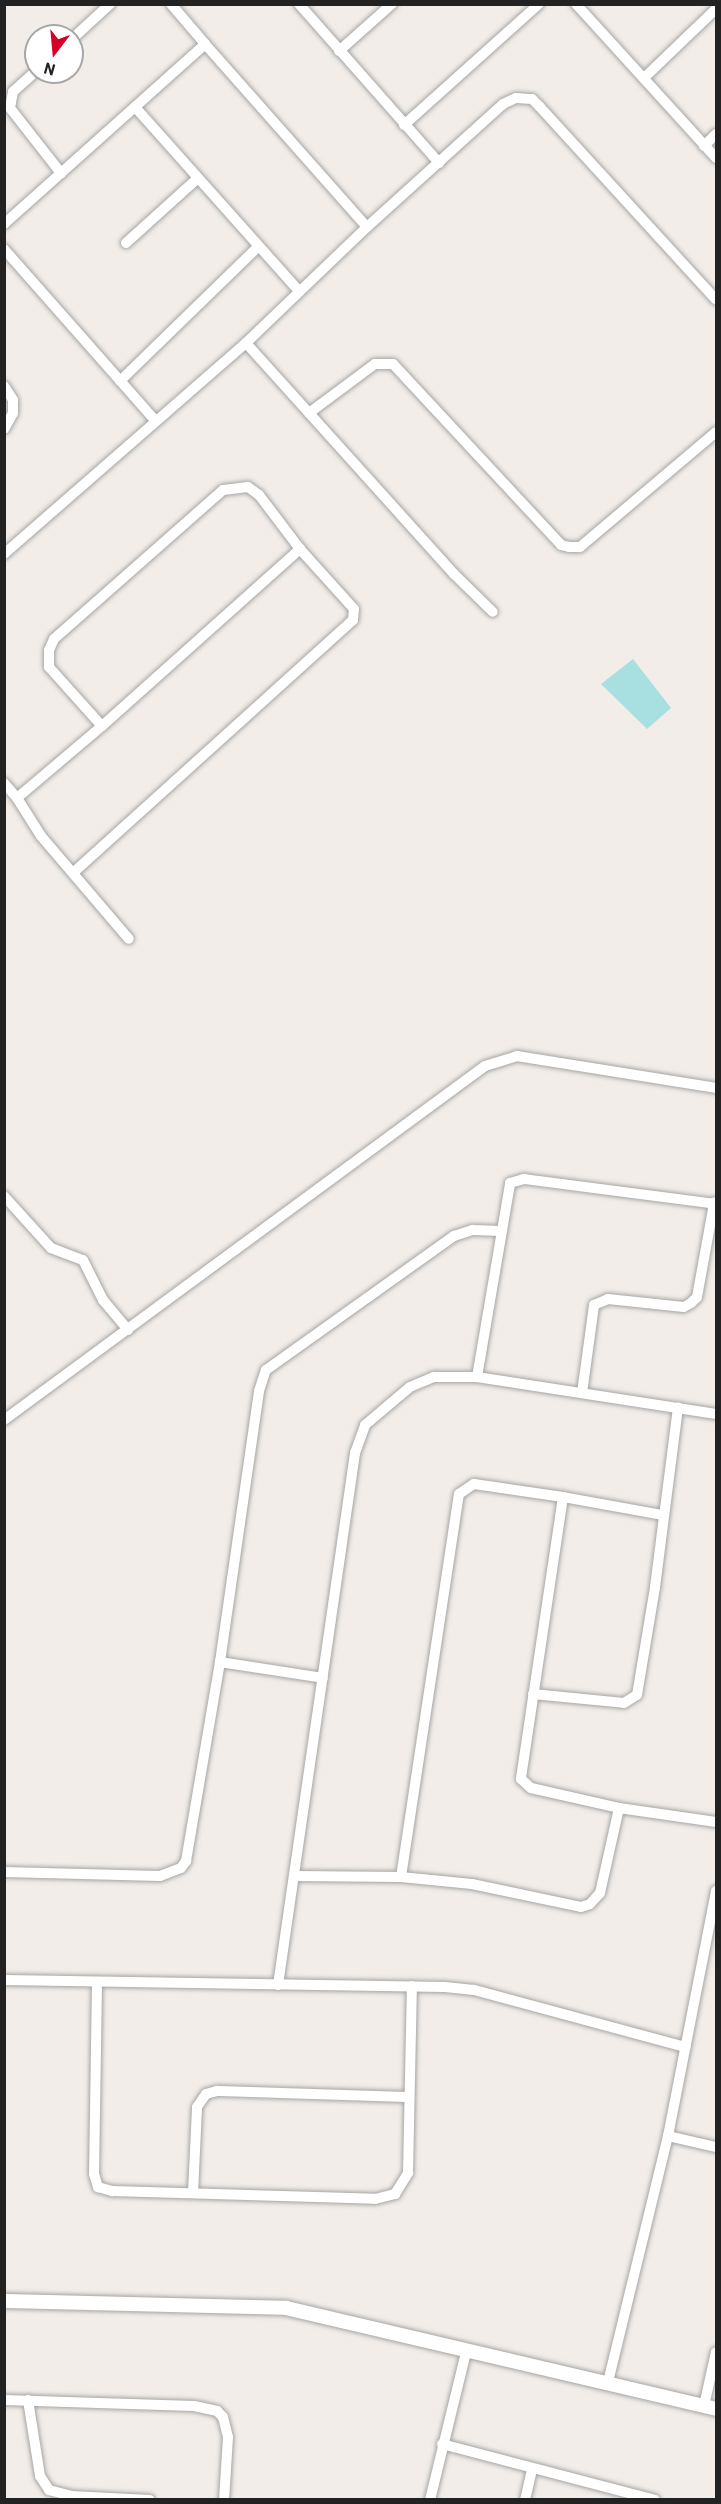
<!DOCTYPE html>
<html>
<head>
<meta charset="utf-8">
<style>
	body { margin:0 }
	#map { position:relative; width:721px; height:2504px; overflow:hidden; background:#f2ede8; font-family:Barlow,sans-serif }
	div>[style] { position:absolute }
	.water>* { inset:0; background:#a8dfe1 }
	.roads { filter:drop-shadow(0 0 2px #a6a6a6) drop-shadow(0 0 2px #a6a6a6) }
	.minor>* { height:10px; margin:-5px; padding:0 5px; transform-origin:5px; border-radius:5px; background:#fff }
	.tertiary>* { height:14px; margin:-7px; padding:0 7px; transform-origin:7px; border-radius:7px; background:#fff }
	span { translate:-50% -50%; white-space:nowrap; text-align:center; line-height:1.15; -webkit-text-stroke:6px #fff; paint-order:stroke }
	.frame { position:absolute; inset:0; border:6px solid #222; pointer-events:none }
	.north { position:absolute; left:24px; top:24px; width:60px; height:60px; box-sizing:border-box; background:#fff; border:2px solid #a7a7a7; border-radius:50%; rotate:196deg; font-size:16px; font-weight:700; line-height:24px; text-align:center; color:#222 }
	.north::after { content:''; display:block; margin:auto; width:21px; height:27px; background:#d30028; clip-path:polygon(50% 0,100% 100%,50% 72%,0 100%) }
</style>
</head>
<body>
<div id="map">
	<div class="water">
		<div style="clip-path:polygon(633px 659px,671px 708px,647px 729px,601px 684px)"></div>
	</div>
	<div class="roads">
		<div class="minor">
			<div style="left:171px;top:4px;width:52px;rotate:49.6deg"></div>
			<div style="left:299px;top:4px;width:212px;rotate:48.6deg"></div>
			<div style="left:576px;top:4px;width:208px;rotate:47.7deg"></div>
			<div style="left:72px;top:39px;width:52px;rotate:-42.6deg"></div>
			<div style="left:339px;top:51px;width:71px;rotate:-41.6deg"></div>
			<div style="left:36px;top:71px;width:31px;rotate:138deg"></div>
			<div style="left:13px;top:92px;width:16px;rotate:101deg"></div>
			<div style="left:10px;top:108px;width:83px;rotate:51.9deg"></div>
			<div style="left:645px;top:77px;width:98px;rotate:-43.8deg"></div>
			<div style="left:135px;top:107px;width:246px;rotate:48.3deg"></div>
			<div style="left:404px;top:125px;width:181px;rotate:-41.9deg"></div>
			<div style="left:704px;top:146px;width:17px;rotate:-45deg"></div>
			<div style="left:4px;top:224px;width:270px;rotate:-41.8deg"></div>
			<div style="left:205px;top:44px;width:244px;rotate:48.5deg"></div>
			<div style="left:126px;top:243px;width:97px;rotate:-42.1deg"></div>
			<div style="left:4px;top:249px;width:228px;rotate:48.6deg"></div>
			<div style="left:246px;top:343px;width:311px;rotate:48deg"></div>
			<div style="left:454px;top:574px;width:54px;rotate:44.3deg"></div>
			<div style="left:120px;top:381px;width:192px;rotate:-44.2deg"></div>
			<div style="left:4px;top:386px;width:17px;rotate:57deg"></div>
			<div style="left:13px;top:400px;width:13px;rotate:90deg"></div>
			<div style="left:13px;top:413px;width:18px;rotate:119deg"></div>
			<div style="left:309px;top:413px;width:82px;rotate:-36.6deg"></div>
			<div style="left:375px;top:364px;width:18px"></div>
			<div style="left:393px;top:364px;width:247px;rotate:47.1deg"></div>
			<div style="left:561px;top:545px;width:8px;rotate:14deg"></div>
			<div style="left:569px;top:547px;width:11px"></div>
			<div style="left:580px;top:547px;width:178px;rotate:-40.2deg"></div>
			<div style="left:4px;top:554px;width:321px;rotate:-41.1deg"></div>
			<div style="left:246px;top:343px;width:168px;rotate:-43.8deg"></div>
			<div style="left:367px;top:227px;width:183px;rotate:-42.1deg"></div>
			<div style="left:503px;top:104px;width:14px;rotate:-25deg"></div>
			<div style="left:516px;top:98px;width:16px;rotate:4deg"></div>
			<div style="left:532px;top:99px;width:11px;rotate:45deg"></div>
			<div style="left:540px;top:107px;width:261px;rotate:47.6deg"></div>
			<div style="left:4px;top:783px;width:20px;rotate:49deg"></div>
			<div style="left:17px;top:798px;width:111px;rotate:-40.3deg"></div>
			<div style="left:102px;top:726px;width:266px;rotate:-41.8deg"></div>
			<div style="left:300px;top:549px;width:68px;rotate:-127.2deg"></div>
			<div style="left:259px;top:495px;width:14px;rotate:-144deg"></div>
			<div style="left:248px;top:487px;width:25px;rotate:173deg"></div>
			<div style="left:223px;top:490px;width:225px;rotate:138.6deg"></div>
			<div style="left:54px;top:639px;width:12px;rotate:114deg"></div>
			<div style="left:49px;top:650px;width:17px;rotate:90deg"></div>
			<div style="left:49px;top:667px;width:79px;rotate:48.1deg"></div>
			<div style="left:17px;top:798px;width:45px;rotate:57.7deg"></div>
			<div style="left:41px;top:836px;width:135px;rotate:49.5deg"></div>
			<div style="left:74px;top:872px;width:376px;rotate:-42.1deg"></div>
			<div style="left:353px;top:620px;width:11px;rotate:-85deg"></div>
			<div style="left:354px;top:609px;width:81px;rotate:-132deg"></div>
			<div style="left:4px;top:1196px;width:70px;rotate:47.9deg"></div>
			<div style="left:51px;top:1248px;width:34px;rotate:21deg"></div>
			<div style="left:83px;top:1260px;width:45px;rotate:63.4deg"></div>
			<div style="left:103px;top:1300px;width:39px;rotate:50deg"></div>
			<div style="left:477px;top:1377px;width:197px;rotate:-80.3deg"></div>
			<div style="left:510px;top:1183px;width:15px;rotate:-16deg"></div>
			<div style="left:524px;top:1179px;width:194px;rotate:7.4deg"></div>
			<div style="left:582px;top:1393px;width:89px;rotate:-82.2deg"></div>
			<div style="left:594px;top:1305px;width:15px;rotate:-23deg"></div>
			<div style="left:608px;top:1299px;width:76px;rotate:6deg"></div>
			<div style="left:684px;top:1307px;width:8px;rotate:-30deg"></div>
			<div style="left:691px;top:1303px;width:8px;rotate:-45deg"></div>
			<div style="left:697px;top:1297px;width:96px;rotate:-79.7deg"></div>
			<div style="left:4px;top:1420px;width:597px;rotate:-36.35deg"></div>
			<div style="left:485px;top:1066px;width:34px;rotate:-17deg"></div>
			<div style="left:517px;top:1056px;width:202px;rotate:9.1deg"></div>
			<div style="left:563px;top:1497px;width:101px;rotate:10.3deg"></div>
			<div style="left:220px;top:1662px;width:104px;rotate:8.8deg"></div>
			<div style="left:533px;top:1694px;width:91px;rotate:5.6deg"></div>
			<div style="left:624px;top:1703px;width:15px;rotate:-32deg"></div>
			<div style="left:637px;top:1695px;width:109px;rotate:-80.5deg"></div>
			<div style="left:655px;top:1587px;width:181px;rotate:-82.7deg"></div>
			<div style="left:4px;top:1872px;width:156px;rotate:1.5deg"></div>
			<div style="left:160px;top:1876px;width:22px;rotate:-21deg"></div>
			<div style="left:181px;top:1868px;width:9px;rotate:-54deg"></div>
			<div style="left:186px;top:1861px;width:202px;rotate:-80.3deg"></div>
			<div style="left:220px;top:1662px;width:274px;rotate:-81.8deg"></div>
			<div style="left:259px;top:1391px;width:22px;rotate:-72deg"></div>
			<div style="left:266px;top:1370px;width:231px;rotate:-35.5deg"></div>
			<div style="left:454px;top:1236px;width:20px;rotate:-18deg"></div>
			<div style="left:473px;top:1230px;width:28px;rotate:2deg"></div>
			<div style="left:295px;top:1876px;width:106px;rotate:0.5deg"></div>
			<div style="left:401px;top:1877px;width:71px;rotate:5.6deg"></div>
			<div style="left:472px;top:1884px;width:111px;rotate:11.9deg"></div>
			<div style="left:581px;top:1907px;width:9px;rotate:-18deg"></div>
			<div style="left:590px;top:1904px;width:15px;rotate:-48deg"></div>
			<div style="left:600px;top:1893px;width:87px;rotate:-77.4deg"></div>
			<div style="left:401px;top:1877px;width:387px;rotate:-81.4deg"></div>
			<div style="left:459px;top:1494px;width:18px;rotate:-34deg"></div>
			<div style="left:474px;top:1484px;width:90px;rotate:8.3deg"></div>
			<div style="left:563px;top:1497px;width:285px;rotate:98.5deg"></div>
			<div style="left:521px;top:1779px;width:13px;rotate:42deg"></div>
			<div style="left:531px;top:1788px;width:90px;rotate:12.8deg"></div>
			<div style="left:619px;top:1808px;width:98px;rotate:8.2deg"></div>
			<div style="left:4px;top:1980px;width:441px;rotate:0.9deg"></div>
			<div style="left:445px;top:1987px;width:29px;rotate:6deg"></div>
			<div style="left:474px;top:1990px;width:219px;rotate:15.1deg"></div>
			<div style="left:97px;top:1984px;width:190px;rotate:90.9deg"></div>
			<div style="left:94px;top:2174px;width:14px;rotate:73deg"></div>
			<div style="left:98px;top:2187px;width:15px;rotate:16deg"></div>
			<div style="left:112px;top:2191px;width:263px;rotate:1.7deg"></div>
			<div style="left:375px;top:2199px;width:21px;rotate:-14deg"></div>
			<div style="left:395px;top:2194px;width:25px;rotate:-58deg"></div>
			<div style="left:408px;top:2173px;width:187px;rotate:-88.8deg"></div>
			<div style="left:278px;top:1985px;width:538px;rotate:-81.76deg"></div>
			<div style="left:355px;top:1453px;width:30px;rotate:-70deg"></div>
			<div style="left:365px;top:1425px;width:59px;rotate:-40.2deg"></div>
			<div style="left:410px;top:1387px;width:26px;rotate:-23deg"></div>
			<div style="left:434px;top:1377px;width:43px"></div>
			<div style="left:477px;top:1377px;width:242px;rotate:8.8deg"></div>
			<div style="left:668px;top:2136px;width:49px;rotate:12.9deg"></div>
			<div style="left:193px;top:2193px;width:86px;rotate:-87.3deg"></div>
			<div style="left:197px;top:2107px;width:16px;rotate:-55deg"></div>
			<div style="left:206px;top:2094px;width:11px;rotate:-15deg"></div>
			<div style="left:217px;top:2091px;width:192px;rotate:1.8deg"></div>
			<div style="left:608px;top:2382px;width:253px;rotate:-76.3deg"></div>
			<div style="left:668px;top:2136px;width:250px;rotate:-78.9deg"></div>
			<div style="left:4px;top:2400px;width:190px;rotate:1.8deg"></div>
			<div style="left:194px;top:2406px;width:24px;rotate:12deg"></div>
			<div style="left:217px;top:2411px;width:8px;rotate:45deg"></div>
			<div style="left:223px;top:2417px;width:21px;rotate:76deg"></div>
			<div style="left:228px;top:2437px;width:63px;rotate:93.6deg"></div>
			<div style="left:28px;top:2400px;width:77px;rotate:81deg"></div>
			<div style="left:40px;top:2476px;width:17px;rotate:57deg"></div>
			<div style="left:49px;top:2490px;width:23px;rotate:15deg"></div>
			<div style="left:71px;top:2496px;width:79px;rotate:2.9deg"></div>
			<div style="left:704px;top:2406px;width:55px;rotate:-77.5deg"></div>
			<div style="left:442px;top:2444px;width:220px;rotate:14.7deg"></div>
			<div style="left:430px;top:2500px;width:152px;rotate:-76.3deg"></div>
			<div style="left:525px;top:2500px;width:32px;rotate:-77deg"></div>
		</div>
		<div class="tertiary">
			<div style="left:4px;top:2301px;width:282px;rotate:1.4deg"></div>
			<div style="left:286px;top:2308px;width:442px;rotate:13.2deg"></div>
		</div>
	</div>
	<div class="frame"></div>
	<div class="north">N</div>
</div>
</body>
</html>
